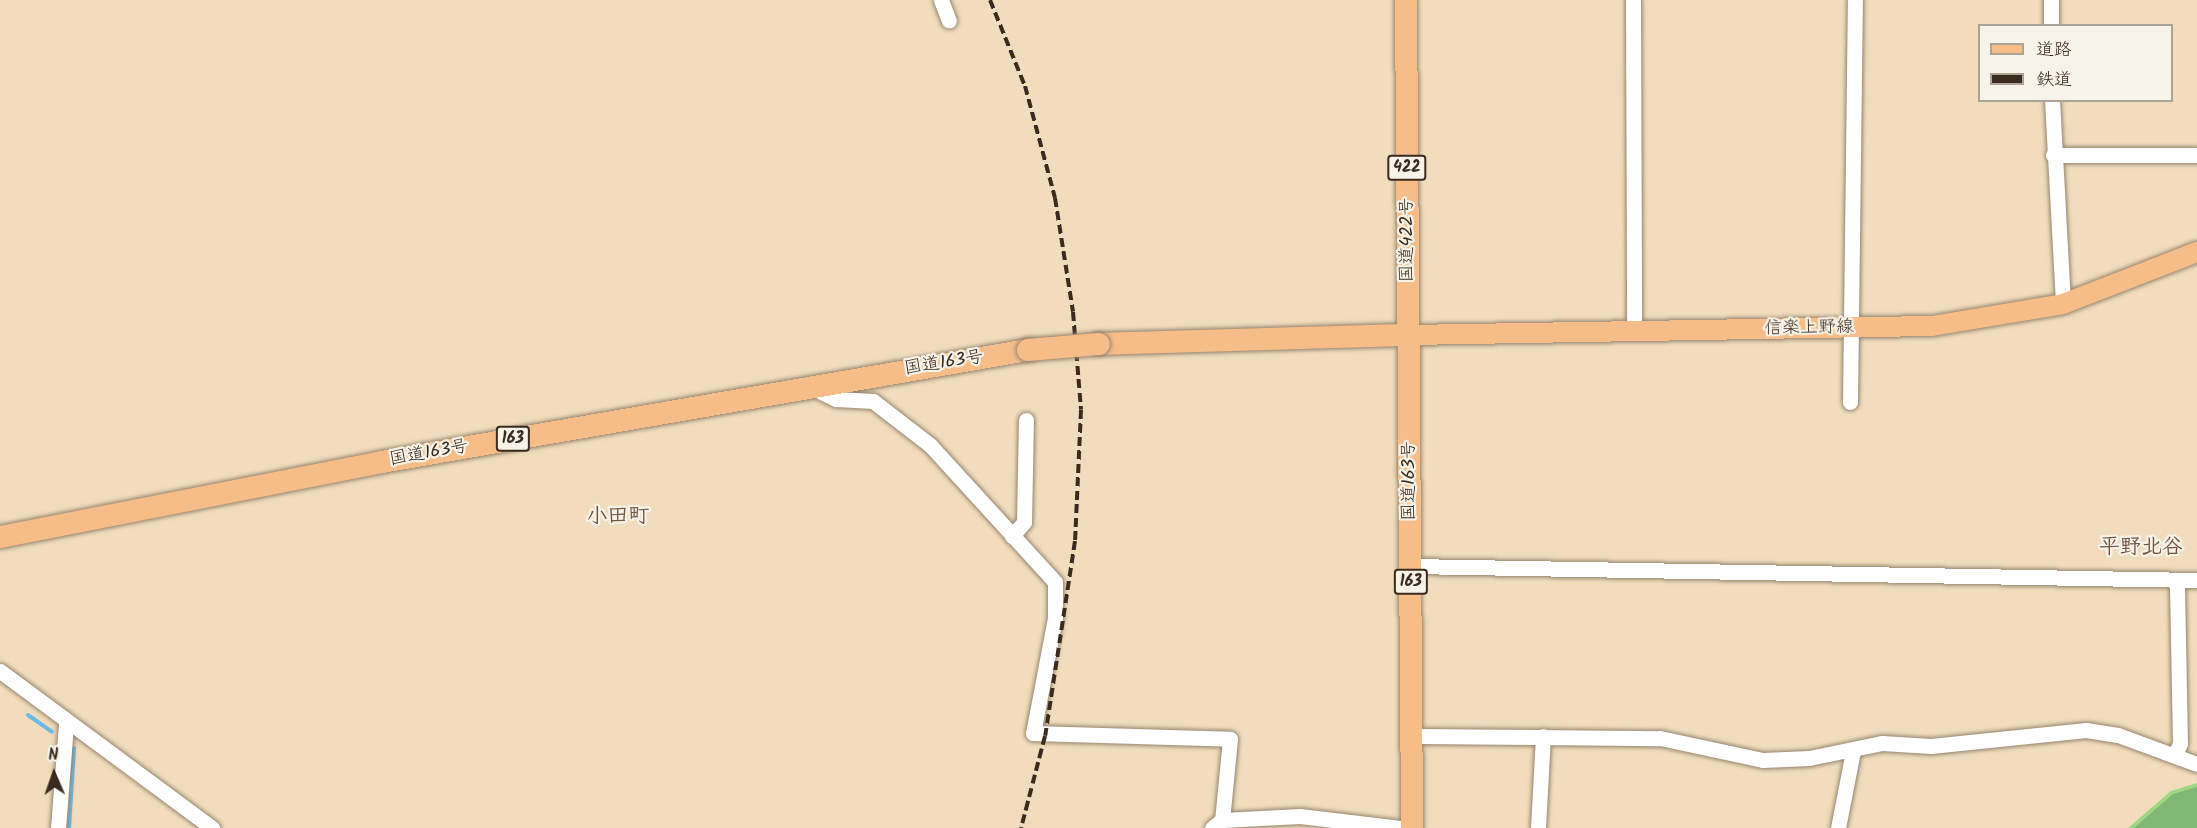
<!DOCTYPE html>
<html>
<head>
<meta charset="utf-8">
<style>
	body { margin:0 }
	#map { position:relative; width:2197px; height:828px; overflow:hidden; background:#f1ddbd; font-family:Kalam,"Klee One",sans-serif }
	div>[style] { position:absolute }
	.green>* { inset:0; background:#a0d686 }
	.forest>* { inset:0; background:#80b773 }
	.stream>* { height:4px; margin:-2px; padding:0 2px; transform-origin:2px; border-radius:2px; background:#6abae5 }
	.roads { filter:drop-shadow(0 0 2px #96846e) drop-shadow(0 0 2px #96846e) }
	.minor>* { height:15px; margin:-7.5px; padding:0 7.5px; transform-origin:7.5px; border-radius:7.5px; background:#fff }
	.major>* { height:20px; margin:-10px; padding:0 10px; transform-origin:10px; border-radius:10px; background:#f7bd88 }
	.highway>* { height:22px; margin:-11px; padding:0 11px; transform-origin:11px; border-radius:11px; background:#f7bd88 }
	.rail>* { height:4px; margin-top:-2px; transform-origin:0; background:repeating-linear-gradient(90deg,#3b2a1e 0 9px,transparent 0 13.5px) }
	.bridges { filter:drop-shadow(0 0 2px #96846e) drop-shadow(0 0 2px #96846e) }
	.highway-bridge>* { height:22px; margin:-11px; padding:0 11px; transform-origin:11px; border-radius:11px; background:#f7bd88 }
	span { translate:-50% -50%; white-space:nowrap; text-align:center; line-height:1.15; -webkit-text-stroke:4.5px #f7f3e8; paint-order:stroke }
	.shield-label span { padding:2px 4px; background:#f7f3e8; border:2px solid; border-radius:4px; -webkit-text-stroke-width:0 }
	.shield-label { font-size:16px; color:#3b2a1e; font-weight:700 }
	.street-label { font-size:18px; color:#3b2a1e }
	.quarter-label { font-size:21px; color:#735643; font-weight:700 }
	.legend { position:absolute; left:1978px; top:24px; width:195px; height:78px; box-sizing:border-box; background:#f7f3e8; border:2px solid #aca397; margin:0; padding:8px 10px; list-style:none; font-size:18px; color:#3b2a1e }
	.legend li { display:flex; align-items:center; gap:12px; height:30px }
	.legend b { width:30px; border:2px solid #aca397 }
	.north { position:absolute; left:24px; top:744px; width:60px; height:60px; -webkit-text-stroke:4px #f7f3e8; paint-order:stroke; rotate:358deg; font-size:16px; font-weight:700; line-height:24px; text-align:center; color:#3b2a1e }
	.north::after { content:''; display:block; margin:auto; width:21px; height:27px; background:#3b2a1e; clip-path:polygon(50% 0,100% 100%,50% 72%,0 100%) }
</style>
</head>
<body>
<div id="map">
	<div class="green">
		<div style="clip-path:polygon(2197px 783px,2197px 828px,2128px 828px,2171px 791px)"></div>
	</div>
	<div class="forest">
		<div style="clip-path:polygon(2197px 787px,2197px 828px,2134px 828px,2173px 794px)"></div>
	</div>
	<div class="stream">
		<div style="left:28px;top:715px;width:29px;rotate:35deg"></div>
		<div style="left:69px;top:828px;width:80px;rotate:-86.4deg"></div>
	</div>
	<div class="roads">
		<div class="minor">
			<div style="left:941px;top:0;width:22px;rotate:69deg"></div>
			<div style="left:2051px;top:0;width:26px;rotate:90deg"></div>
			<div style="left:1633px;top:1px;width:332px;rotate:89.8deg"></div>
			<div style="left:2052px;top:100px;width:204px;rotate:86.9deg"></div>
			<div style="left:2053px;top:155px;width:144px"></div>
			<div style="left:811px;top:387px;width:28px;rotate:26deg"></div>
			<div style="left:836px;top:399px;width:37px;rotate:3deg"></div>
			<div style="left:873px;top:401px;width:72px;rotate:37.7deg"></div>
			<div style="left:930px;top:445px;width:185px;rotate:47.6deg"></div>
			<div style="left:1055px;top:582px;width:36px;rotate:90deg"></div>
			<div style="left:1055px;top:618px;width:117px;rotate:100.8deg"></div>
			<div style="left:1033px;top:733px;width:197px;rotate:1.7deg"></div>
			<div style="left:1230px;top:739px;width:81px;rotate:95.6deg"></div>
			<div style="left:1850px;top:402px;width:402px;rotate:-89.3deg"></div>
			<div style="left:1012px;top:536px;width:18px;rotate:-49deg"></div>
			<div style="left:1024px;top:522px;width:102px;rotate:-88.9deg"></div>
			<div style="left:1410px;top:566px;width:787px;rotate:1.02deg"></div>
			<div style="left:0;top:671px;width:264px;rotate:36.5deg"></div>
			<div style="left:1415px;top:736px;width:245px;rotate:0.5deg"></div>
			<div style="left:1660px;top:738px;width:105px;rotate:12.1deg"></div>
			<div style="left:1763px;top:760px;width:46px;rotate:-2.5deg"></div>
			<div style="left:1809px;top:758px;width:75px;rotate:-11.6deg"></div>
			<div style="left:1882px;top:743px;width:49px;rotate:3.5deg"></div>
			<div style="left:1931px;top:746px;width:156px;rotate:-5.9deg"></div>
			<div style="left:2086px;top:730px;width:32px;rotate:9deg"></div>
			<div style="left:2118px;top:735px;width:84px;rotate:20.2deg"></div>
			<div style="left:2175px;top:755px;width:13px;rotate:-67deg"></div>
			<div style="left:2180px;top:743px;width:163px;rotate:-91.1deg"></div>
			<div style="left:58px;top:828px;width:105px;rotate:-85.6deg"></div>
			<div style="left:1212px;top:828px;width:13px;rotate:-39deg"></div>
			<div style="left:1222px;top:820px;width:78px;rotate:-2.9deg"></div>
			<div style="left:1300px;top:816px;width:101px;rotate:6.8deg"></div>
			<div style="left:1538px;top:828px;width:92px;rotate:-86.9deg"></div>
			<div style="left:1838px;top:828px;width:78px;rotate:-79deg"></div>
		</div>
		<div class="major">
			<div style="left:1409px;top:335px;width:523px;rotate:-0.99deg"></div>
			<div style="left:1932px;top:326px;width:133px;rotate:-9.5deg"></div>
			<div style="left:2063px;top:304px;width:144px;rotate:-21.2deg"></div>
		</div>
		<div class="highway">
			<div style="left:1406px;top:0;width:828px;rotate:89.58deg"></div>
			<div style="left:1099px;top:344px;width:310px;rotate:-1.7deg"></div>
			<div style="left:0;top:537px;width:389px;rotate:-11.1deg"></div>
			<div style="left:382px;top:462px;width:656px;rotate:-9.84deg"></div>
		</div>
	</div>
	<div class="rail">
		<div style="left:990px;top:0;width:93px;rotate:67.9deg"></div>
		<div style="left:1025px;top:86px;width:116px;rotate:75deg"></div>
		<div style="left:1055px;top:198px;width:115px;rotate:81deg"></div>
		<div style="left:1073px;top:312px;width:98px;rotate:85.3deg"></div>
		<div style="left:1081px;top:410px;width:131px;rotate:92.6deg"></div>
		<div style="left:1075px;top:541px;width:197px;rotate:98.7deg"></div>
		<div style="left:1045px;top:736px;width:95px;rotate:104.6deg"></div>
	</div>
	<div class="bridges">
		<div class="highway-bridge">
			<div style="left:1028px;top:350px;width:71px;rotate:-4.8deg"></div>
		</div>
	</div>
	<div class="shield-label">
		<span style="left:1407px;top:168px">422</span>
		<span style="left:513px;top:439px">163</span>
		<span style="left:1411px;top:582px">163</span>
	</div>
	<div class="street-label">
		<span style="left:1408px;top:240px;rotate:-90deg">国道422号</span>
		<span style="left:1809px;top:329px;rotate:-1deg">信楽上野線</span>
		<span style="left:944px;top:364px;rotate:-9deg">国道163号</span>
		<span style="left:429px;top:454px;rotate:-10deg">国道163号</span>
		<span style="left:1410px;top:481px;rotate:-90deg">国道163号</span>
	</div>
	<div class="quarter-label">
		<span style="left:618px;top:517px">小田町</span>
		<span style="left:2141px;top:548px">平野北谷</span>
	</div>
	<ul class="legend">
	<li><b style="height:8px;background:#f7bd88"></b>道路</li>
	<li><b style="height:8px;background:#3b2a1e"></b>鉄道</li>
	</ul>
	<div class="north">N</div>
</div>
</body>
</html>
